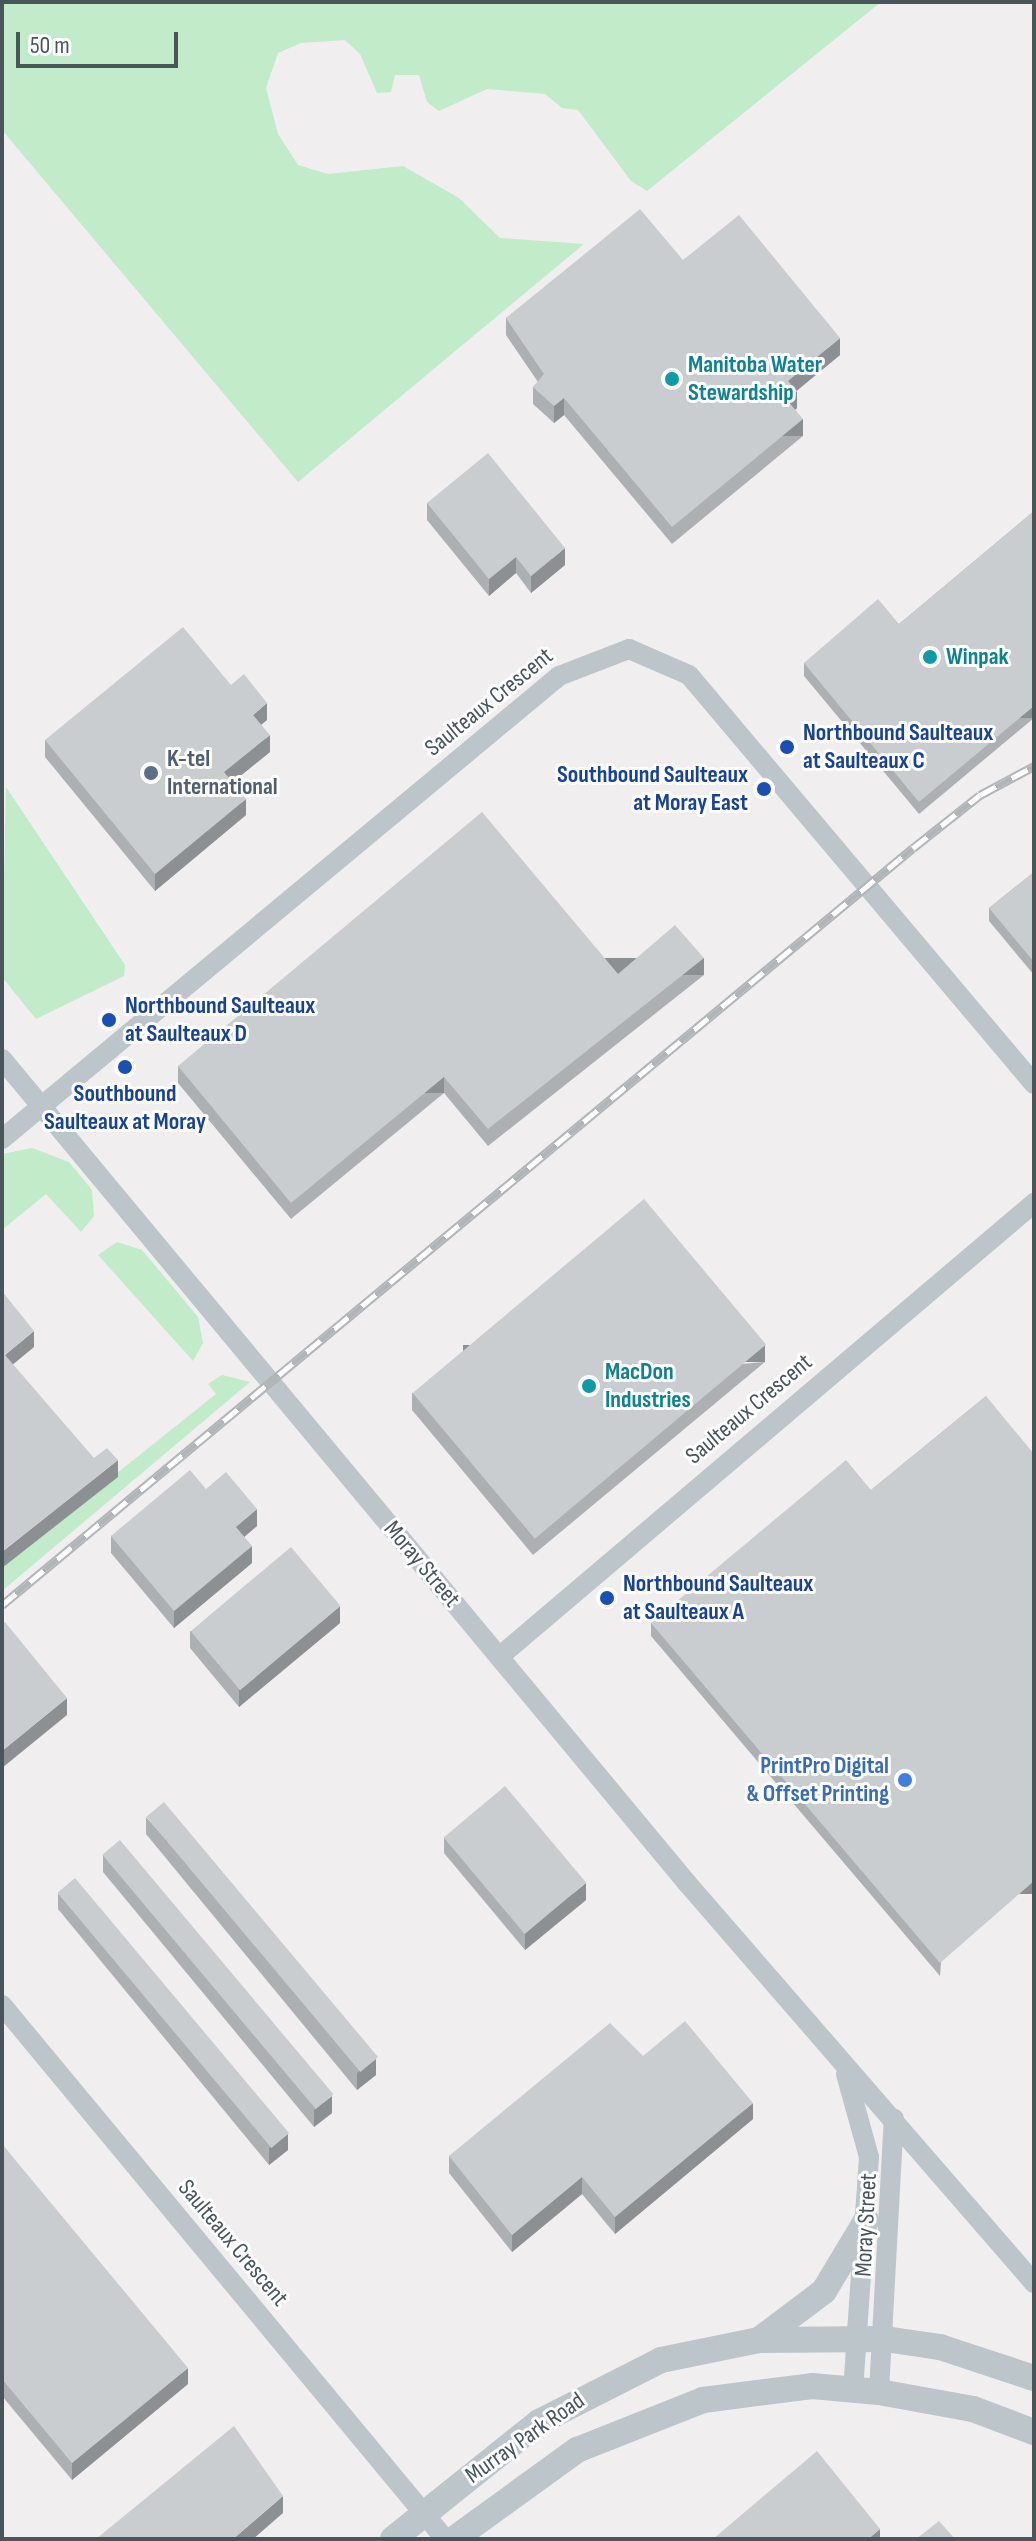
<!DOCTYPE html>
<html>
<head>
<meta charset="utf-8">
<style>
	body { margin:0 }
	#map { position:relative; width:1036px; height:2541px; overflow:hidden; background:#f1eeef; font-family:"Sofia Sans Condensed",sans-serif }
	div>[style] { position:absolute }
	.green>* { inset:0; background:#c1ebc9 }
	.minor>* { height:20px; margin:-10px; padding:0 10px; transform-origin:10px; border-radius:10px; background:#bbc5ca }
	.tertiary>* { height:26px; margin:-13px; padding:0 13px; transform-origin:13px; border-radius:13px; background:#bbc5ca }
	.rail>* { height:9px; margin-top:-4.5px; transform-origin:0; background:repeating-linear-gradient(90deg,#fff 0 18px,#b1b5b8 0 36px); box-sizing:border-box; border-block:2px solid #b1b5b8 }
	.wall>* { inset:0; background:#adb0b3 }
	.shaded-wall>* { inset:0; background:#8d9092; transform-origin:0 0 }
	.building>* { inset:0; background:#c9cdd0; transform-origin:0 0 }
	.dots>* { width:22px; height:22px; translate:-50% -50%; box-sizing:border-box; border:4px solid #fff; border-radius:50% }
	span { translate:-50% -50%; white-space:nowrap; text-align:center; line-height:1.15; -webkit-text-stroke:6px #fff; paint-order:stroke }
	.culture-label { font-size:24px; color:#0d838f; font-weight:700 }
	.left { translate:0 -50%; text-align:left }
	.street-label { font-size:24px; color:#48555a }
	.transit-label { font-size:24px; color:#164399; font-weight:700 }
	.right { translate:-100% -50%; text-align:right }
	.service-label { font-size:24px; color:#4e5e75; font-weight:700 }
	.shop-label { font-size:24px; color:#366cbe; font-weight:700 }
	.frame { position:absolute; inset:0; border:4px solid #48555a; pointer-events:none }
	.scale { position:absolute; left:16px; top:32px; width:162px; height:36px; box-sizing:border-box; border:4px solid #48555a; border-top:0; padding-left:10px; font-size:24px; line-height:28px; white-space:nowrap; color:#48555a; -webkit-text-stroke:6px #fff; paint-order:stroke }
</style>
</head>
<body>
<div id="map">
	<div class="green">
		<div style="clip-path:polygon(2px 2px,881px 2px,647px 191px,631px 181px,578px 110px,562px 108px,545px 94px,487px 89px,439px 111px,427px 102px,419px 75px,395px 75px,391px 92px,377px 93px,360px 54px,345px 40px,301px 43px,278px 53px,266px 88px,278px 134px,298px 165px,328px 174px,403px 166px,459px 198px,500px 238px,584px 244px,298px 482px,2px 130px)"></div>
		<div style="clip-path:polygon(6px 787px,125px 965px,124px 976px,36px 1019px,2px 977px)"></div>
		<div style="clip-path:polygon(32px 1148px,69px 1162px,92px 1190px,94px 1216px,81px 1232px,46px 1194px,2px 1230px,2px 1154px)"></div>
		<div style="clip-path:polygon(117px 1242px,142px 1250px,198px 1317px,203px 1343px,193px 1361px,98px 1255px)"></div>
		<div style="clip-path:polygon(222px 1375px,250px 1382px,2px 1591px,2px 1565px,216px 1394px,208px 1384px)"></div>
	</div>
	<div class="minor">
		<div style="left:2px;top:1059px;width:1072px;rotate:50.26deg"></div>
		<div style="left:687px;top:1883px;width:530px;rotate:49.06deg"></div>
		<div style="left:2px;top:1139px;width:724px;rotate:-39.73deg"></div>
		<div style="left:559px;top:676px;width:75px;rotate:-21.1deg"></div>
		<div style="left:629px;top:649px;width:65px;rotate:23.4deg"></div>
		<div style="left:689px;top:675px;width:535px;rotate:49.85deg"></div>
		<div style="left:499px;top:1657px;width:702px;rotate:-40.32deg"></div>
		<div style="left:2px;top:2005px;width:694px;rotate:50.32deg"></div>
		<div style="left:846px;top:2074px;width:86px;rotate:74.5deg"></div>
		<div style="left:869px;top:2157px;width:234px;rotate:93.9deg"></div>
		<div style="left:879px;top:2392px;width:274px;rotate:-86.9deg"></div>
	</div>
	<div class="tertiary">
		<div style="left:759px;top:2340px;width:81px;rotate:-37deg"></div>
		<div style="left:824px;top:2291px;width:82px;rotate:-59deg"></div>
		<div style="left:393px;top:2539px;width:187px;rotate:-38.7deg"></div>
		<div style="left:539px;top:2422px;width:137px;rotate:-26.9deg"></div>
		<div style="left:661px;top:2360px;width:100px;rotate:-11.5deg"></div>
		<div style="left:759px;top:2340px;width:126px;rotate:-0.5deg"></div>
		<div style="left:885px;top:2339px;width:56px;rotate:8.3deg"></div>
		<div style="left:940px;top:2347px;width:99px;rotate:18.3deg"></div>
		<div style="left:454px;top:2539px;width:152px;rotate:-35.9deg"></div>
		<div style="left:577px;top:2450px;width:136px;rotate:-21.6deg"></div>
		<div style="left:703px;top:2400px;width:110px;rotate:-7.3deg"></div>
		<div style="left:812px;top:2386px;width:67px;rotate:5.1deg"></div>
		<div style="left:879px;top:2392px;width:96px;rotate:10.3deg"></div>
		<div style="left:973px;top:2409px;width:65px;rotate:20.7deg"></div>
	</div>
	<div class="rail">
		<div style="left:2px;top:1605px;width:1184px;rotate:-39.73deg"></div>
		<div style="left:913px;top:848px;width:85px;rotate:-38.3deg"></div>
		<div style="left:980px;top:795px;width:61px;rotate:-28.2deg"></div>
	</div>
	<div class="wall">
		<div style="clip-path:polygon(683px 260px,840px 355px,796px 391px,797px 408px,795px 410px,803px 436px,672px 544px,564px 415px,554px 423px,533px 404px,533px 387px,538px 382px,506px 335px,506px 318px)"></div>
		<div style="clip-path:polygon(427px 503px,565px 565px,531px 593px,516px 573px,489px 596px,427px 520px)"></div>
		<div style="clip-path:polygon(1034px 511px,1034px 718px,919px 814px,804px 676px,804px 663px,899px 624px)"></div>
		<div style="clip-path:polygon(267px 720px,261px 725px,270px 752px,233px 782px,246px 815px,155px 891px,45px 757px,45px 740px)"></div>
		<div style="clip-path:polygon(1034px 872px,1034px 975px,989px 921px,989px 908px)"></div>
		<div style="clip-path:polygon(618px 974px,704px 975px,488px 1146px,444px 1093px,291px 1219px,178px 1083px,178px 1066px)"></div>
		<div style="clip-path:polygon(765px 1362px,533px 1555px,412px 1410px,412px 1393px)"></div>
		<div style="clip-path:polygon(986px 1396px,940px 1976px,651px 1636px,651px 1623px,871px 1490px)"></div>
		<div style="clip-path:polygon(206px 1489px,257px 1526px,244px 1537px,252px 1563px,174px 1628px,111px 1553px,111px 1536px)"></div>
		<div style="clip-path:polygon(340px 1623px,239px 1707px,190px 1648px,190px 1631px)"></div>
		<div style="clip-path:polygon(146px 1817px,376px 2075px,357px 2090px,146px 1834px)"></div>
		<div style="clip-path:polygon(444px 1837px,586px 1900px,525px 1950px,444px 1853px)"></div>
		<div style="clip-path:polygon(103px 1855px,332px 2113px,314px 2127px,103px 1872px)"></div>
		<div style="clip-path:polygon(58px 1893px,288px 2150px,269px 2165px,58px 1909px)"></div>
		<div style="clip-path:polygon(643px 2056px,753px 2119px,615px 2234px,582px 2194px,512px 2252px,449px 2173px,449px 2156px)"></div>
		<div style="clip-path:polygon(2px 2144px,188px 2384px,72px 2480px,2px 2396px)"></div>
	</div>
	<div class="shaded-wall">
		<div style="clip-path:polygon(840px 338px,840px 355px,788px 398px,788px 381px)"></div>
		<div style="clip-path:polygon(797px 391px,797px 408px,787px 417px,787px 400px)"></div>
		<div style="clip-path:polygon(564px 398px,564px 415px,554px 423px,554px 406px)"></div>
		<div style="left:803px;top:419px;width:17px;height:170px;rotate:90deg"></div>
		<div style="clip-path:polygon(565px 548px,565px 565px,531px 593px,531px 576px)"></div>
		<div style="clip-path:polygon(516px 557px,516px 573px,489px 596px,489px 579px)"></div>
		<div style="clip-path:polygon(267px 703px,267px 720px,253px 731px,253px 715px)"></div>
		<div style="left:1034px;top:706px;width:12px;height:150px;rotate:90deg"></div>
		<div style="clip-path:polygon(270px 735px,270px 752px,224px 789px,224px 772px)"></div>
		<div style="clip-path:polygon(246px 799px,246px 815px,155px 891px,155px 874px)"></div>
		<div style="left:704px;top:958px;width:17px;height:275px;rotate:90deg"></div>
		<div style="left:444px;top:1077px;width:16px;height:198px;rotate:90deg"></div>
		<div style="clip-path:polygon(34px 1331px,34px 1347px,5px 1371px,5px 1355px)"></div>
		<div style="left:765px;top:1345px;width:17px;height:302px;rotate:90deg"></div>
		<div style="clip-path:polygon(118px 1460px,118px 1477px,2px 1568px,2px 1552px)"></div>
		<div style="clip-path:polygon(257px 1509px,257px 1526px,236px 1544px,236px 1527px)"></div>
		<div style="clip-path:polygon(252px 1546px,252px 1563px,174px 1628px,174px 1611px)"></div>
		<div style="clip-path:polygon(340px 1606px,340px 1623px,239px 1707px,239px 1690px)"></div>
		<div style="clip-path:polygon(67px 1698px,67px 1715px,2px 1768px,2px 1751px)"></div>
		<div style="left:1034px;top:1881px;width:13px;height:125px;rotate:90deg"></div>
		<div style="clip-path:polygon(586px 1883px,586px 1900px,525px 1950px,525px 1933px)"></div>
		<div style="clip-path:polygon(376px 2059px,376px 2075px,357px 2090px,357px 2073px)"></div>
		<div style="clip-path:polygon(332px 2096px,332px 2113px,314px 2127px,314px 2110px)"></div>
		<div style="clip-path:polygon(753px 2103px,753px 2119px,615px 2234px,615px 2217px)"></div>
		<div style="clip-path:polygon(288px 2134px,288px 2150px,269px 2165px,269px 2148px)"></div>
		<div style="clip-path:polygon(582px 2177px,582px 2194px,512px 2252px,512px 2235px)"></div>
		<div style="clip-path:polygon(188px 2368px,188px 2384px,72px 2480px,72px 2463px)"></div>
		<div style="clip-path:polygon(283px 2496px,283px 2513px,253px 2539px,233px 2539px)"></div>
		<div style="clip-path:polygon(880px 2529px,880px 2539px,868px 2539px)"></div>
	</div>
	<div class="building">
		<div style="clip-path:polygon(640px 209px,683px 260px,739px 215px,840px 338px,788px 381px,797px 391px,787px 400px,803px 419px,672px 527px,564px 398px,554px 406px,533px 387px,544px 374px,506px 318px)"></div>
		<div style="clip-path:polygon(488px 453px,565px 548px,531px 576px,516px 557px,489px 579px,427px 503px)"></div>
		<div style="clip-path:polygon(1034px 511px,1034px 706px,919px 802px,804px 663px,878px 599px,899px 624px)"></div>
		<div style="clip-path:polygon(183px 627px,231px 685px,244px 674px,267px 703px,253px 715px,270px 735px,224px 772px,246px 799px,155px 874px,45px 740px)"></div>
		<div style="clip-path:polygon(482px 812px,618px 974px,675px 925px,704px 958px,488px 1129px,444px 1077px,291px 1203px,178px 1066px)"></div>
		<div style="clip-path:polygon(1034px 872px,1034px 962px,989px 908px)"></div>
		<div style="left:644px;top:1199px;width:190px;height:302px;rotate:50deg"></div>
		<div style="clip-path:polygon(2px 1291px,34px 1331px,5px 1355px,94px 1458px,107px 1448px,118px 1460px,2px 1552px)"></div>
		<div style="clip-path:polygon(986px 1396px,1034px 1454px,1034px 1881px,940px 1963px,651px 1623px,846px 1460px,871px 1490px)"></div>
		<div style="clip-path:polygon(190px 1470px,206px 1489px,226px 1472px,257px 1509px,236px 1527px,252px 1546px,174px 1611px,111px 1536px)"></div>
		<div style="left:291px;top:1547px;width:77px;height:131px;rotate:50deg"></div>
		<div style="clip-path:polygon(5px 1622px,67px 1698px,2px 1751px,2px 1624px)"></div>
		<div style="left:505px;top:1786px;width:126px;height:80px;rotate:50deg"></div>
		<div style="left:164px;top:1802px;width:333px;height:23px;rotate:50deg"></div>
		<div style="left:120px;top:1840px;width:332px;height:23px;rotate:50deg"></div>
		<div style="left:75px;top:1878px;width:333px;height:23px;rotate:50deg"></div>
		<div style="clip-path:polygon(685px 2021px,753px 2103px,615px 2217px,582px 2177px,512px 2235px,449px 2156px,610px 2023px,643px 2056px)"></div>
		<div style="clip-path:polygon(2px 2144px,188px 2368px,72px 2463px,2px 2379px)"></div>
		<div style="clip-path:polygon(234px 2426px,283px 2496px,233px 2539px,96px 2539px)"></div>
		<div style="clip-path:polygon(817px 2451px,880px 2529px,868px 2539px,713px 2539px)"></div>
		<div style="clip-path:polygon(939px 2521px,955px 2539px,916px 2539px)"></div>
	</div>
	<div class="dots">
		<div style="left:672px;top:379px;background:#0f9aa8"></div>
		<div style="left:930px;top:657px;background:#0f9aa8"></div>
		<div style="left:787px;top:747px;background:#1a4fb4"></div>
		<div style="left:151px;top:773px;background:#5c6f8a"></div>
		<div style="left:764px;top:789px;background:#1a4fb4"></div>
		<div style="left:109px;top:1020px;background:#1a4fb4"></div>
		<div style="left:125px;top:1067px;background:#1a4fb4"></div>
		<div style="left:589px;top:1386px;background:#0f9aa8"></div>
		<div style="left:607px;top:1598px;background:#1a4fb4"></div>
		<div style="left:905px;top:1780px;background:#3f7fe0"></div>
	</div>
	<div class="culture-label">
		<span class="left" style="left:688px;top:379px">Manitoba Water<br>Stewardship</span>
		<span class="left" style="left:946px;top:657px">Winpak</span>
		<span class="left" style="left:605px;top:1386px">MacDon<br>Industries</span>
	</div>
	<div class="street-label">
		<span style="left:489px;top:702px;rotate:-39deg">Saulteaux Crescent</span>
		<span style="left:749px;top:1409px;rotate:-40deg">Saulteaux Crescent</span>
		<span style="left:422px;top:1564px;rotate:50deg">Moray Street</span>
		<span style="left:866px;top:2225px;rotate:-87deg">Moray Street</span>
		<span style="left:233px;top:2243px;rotate:50deg">Saulteaux Crescent</span>
		<span style="left:525px;top:2438px;rotate:-35deg">Murray Park Road</span>
	</div>
	<div class="transit-label">
		<span class="left" style="left:803px;top:747px">Northbound Saulteaux<br>at Saulteaux C</span>
		<span class="right" style="left:748px;top:789px">Southbound Saulteaux<br>at Moray East</span>
		<span class="left" style="left:125px;top:1020px">Northbound Saulteaux<br>at Saulteaux D</span>
		<span style="left:125px;top:1108px">Southbound<br>Saulteaux at Moray</span>
		<span class="left" style="left:623px;top:1598px">Northbound Saulteaux<br>at Saulteaux A</span>
	</div>
	<div class="service-label">
		<span class="left" style="left:167px;top:773px">K-tel<br>International</span>
	</div>
	<div class="shop-label">
		<span class="right" style="left:889px;top:1780px">PrintPro Digital<br>&amp; Offset Printing</span>
	</div>
	<div class="frame"></div>
	<div class="scale">50 m</div>
</div>
</body>
</html>
